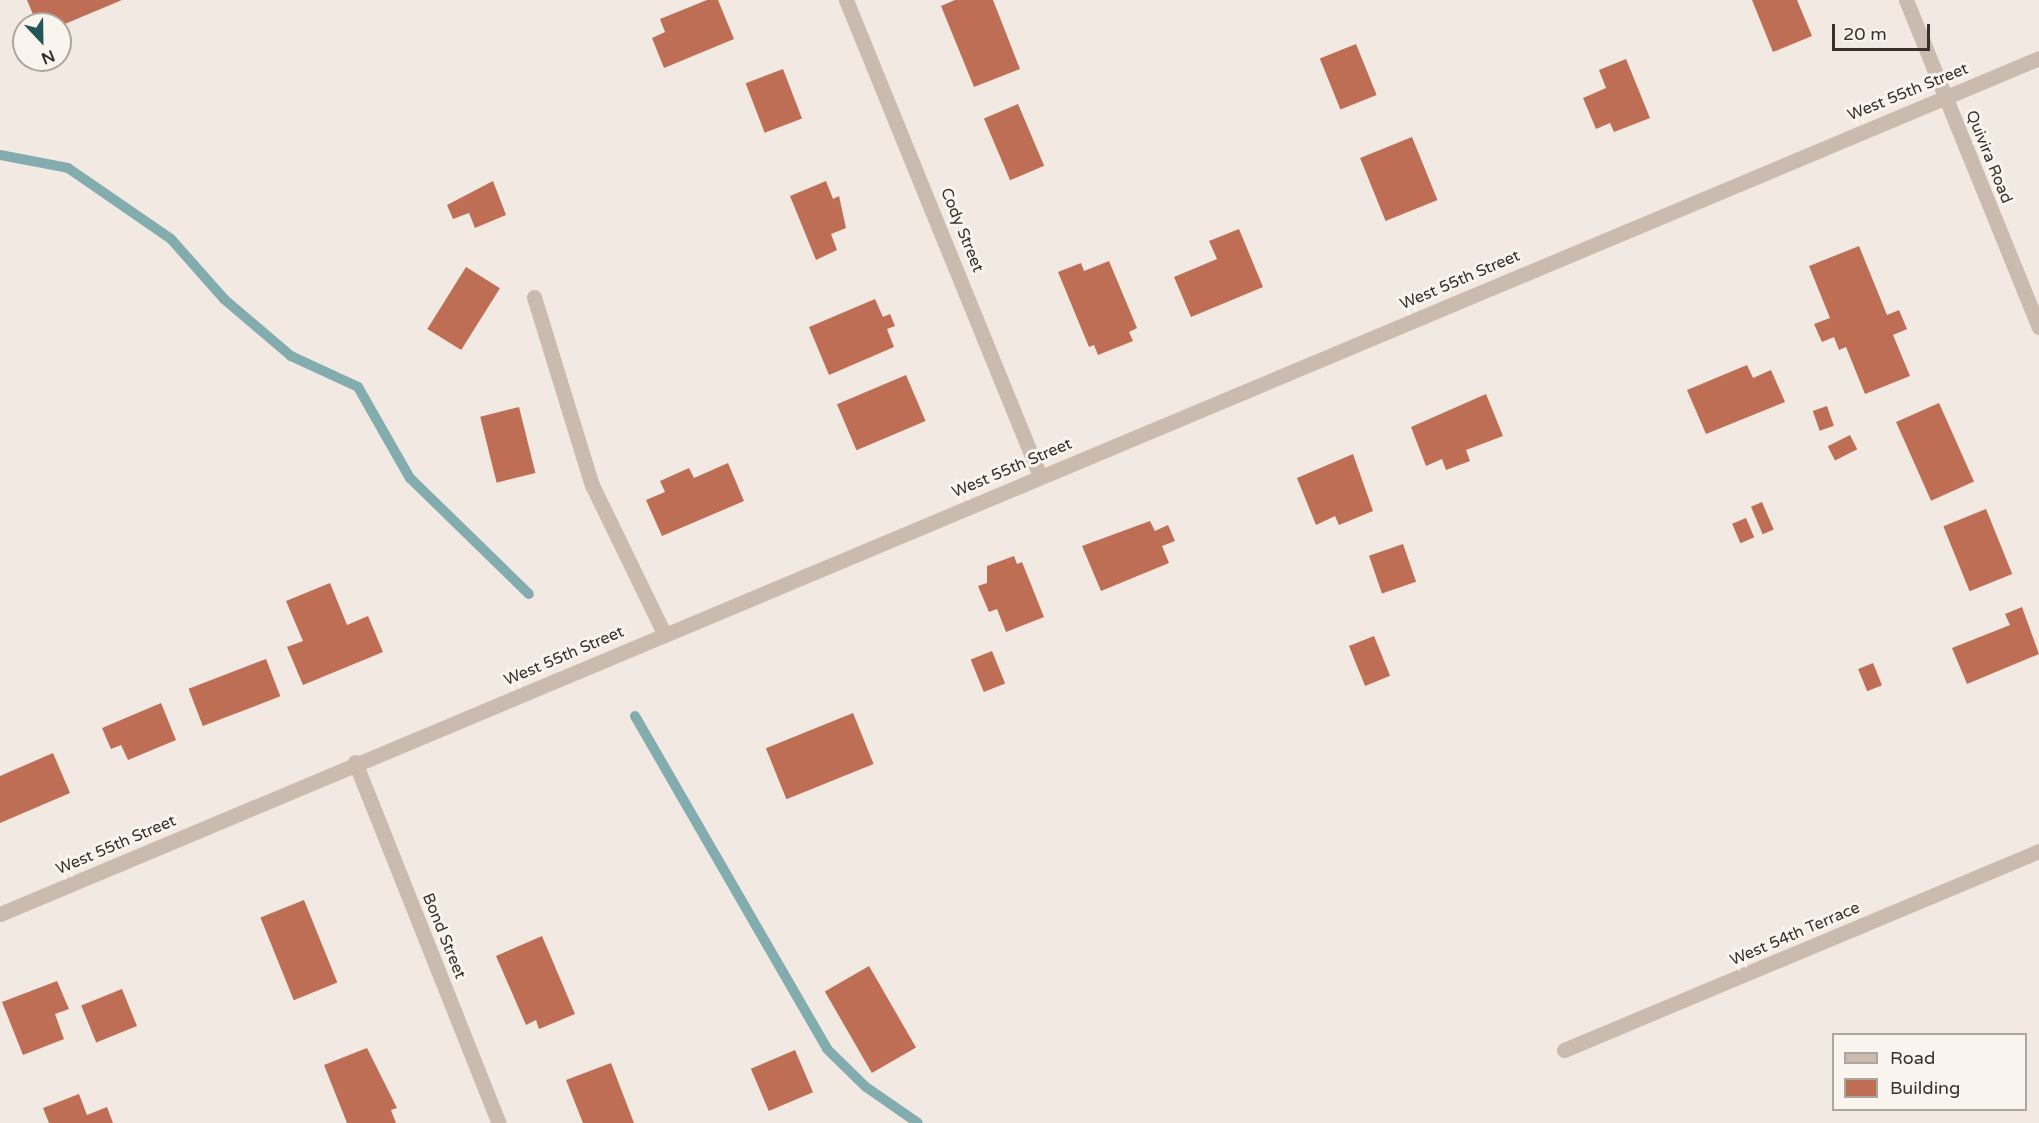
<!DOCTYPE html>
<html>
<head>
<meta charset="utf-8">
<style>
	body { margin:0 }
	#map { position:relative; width:2039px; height:1123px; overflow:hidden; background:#f2eae2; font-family:"Varela Round",sans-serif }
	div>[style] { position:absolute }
	.stream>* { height:10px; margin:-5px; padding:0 5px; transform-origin:5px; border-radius:5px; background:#82acae }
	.building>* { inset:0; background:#be6e54; transform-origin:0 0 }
	.minor>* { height:15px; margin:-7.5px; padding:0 7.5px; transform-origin:7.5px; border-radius:7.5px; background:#cabbae }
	span { translate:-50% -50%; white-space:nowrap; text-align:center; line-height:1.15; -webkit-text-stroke:6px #faf4ee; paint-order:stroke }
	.street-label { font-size:16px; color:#39302c }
	.legend { position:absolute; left:1832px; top:1033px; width:195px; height:78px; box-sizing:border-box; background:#faf4ee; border:2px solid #ada6a0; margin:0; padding:8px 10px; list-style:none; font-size:18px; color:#39302c }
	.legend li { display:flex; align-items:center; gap:12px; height:30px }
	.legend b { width:30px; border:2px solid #ada6a0 }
	.north { position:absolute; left:12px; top:12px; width:60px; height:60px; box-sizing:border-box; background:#faf4ee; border:2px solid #ada6a0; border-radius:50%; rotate:158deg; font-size:16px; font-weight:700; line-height:24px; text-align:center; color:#39302c }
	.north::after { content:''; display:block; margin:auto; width:21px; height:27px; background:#245558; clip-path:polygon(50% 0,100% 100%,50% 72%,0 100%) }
	.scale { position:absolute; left:1832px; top:24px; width:98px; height:27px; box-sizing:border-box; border:3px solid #39302c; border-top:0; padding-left:8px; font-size:18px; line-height:21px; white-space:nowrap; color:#39302c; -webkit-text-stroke:4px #faf4ee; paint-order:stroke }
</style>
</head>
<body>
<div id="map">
	<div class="stream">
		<div style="left:0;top:155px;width:69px;rotate:10.8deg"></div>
		<div style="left:68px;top:168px;width:125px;rotate:34.6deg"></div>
		<div style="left:171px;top:239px;width:80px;rotate:48.5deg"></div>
		<div style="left:224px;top:299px;width:88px;rotate:40.4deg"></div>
		<div style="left:291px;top:356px;width:74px;rotate:24.8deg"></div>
		<div style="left:358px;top:387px;width:105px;rotate:60.3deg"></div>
		<div style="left:410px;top:478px;width:166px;rotate:44.3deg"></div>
		<div style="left:635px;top:716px;width:384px;rotate:60deg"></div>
		<div style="left:827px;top:1049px;width:54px;rotate:44.3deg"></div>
		<div style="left:866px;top:1087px;width:63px;rotate:34.7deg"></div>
	</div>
	<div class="building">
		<div style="clip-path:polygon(27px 0,122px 0,60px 26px,37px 24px)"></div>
		<div style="clip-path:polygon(707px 0,718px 0,734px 39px,664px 68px,652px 38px,665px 32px,660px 19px)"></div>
		<div style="clip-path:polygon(955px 0,993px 0,1020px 69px,974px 87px,941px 6px)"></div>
		<div style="clip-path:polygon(1752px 0,1797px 0,1812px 36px,1773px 52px)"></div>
		<div style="left:1356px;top:44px;width:55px;height:39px;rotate:68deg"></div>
		<div style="clip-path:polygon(1626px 59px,1650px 118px,1614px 132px,1610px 123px,1596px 129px,1583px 98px,1606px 88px,1599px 70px)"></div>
		<div style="left:783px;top:69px;width:53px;height:40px;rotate:69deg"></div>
		<div style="left:1018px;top:104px;width:67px;height:37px;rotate:67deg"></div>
		<div style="left:1412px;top:137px;width:68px;height:56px;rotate:68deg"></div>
		<div style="clip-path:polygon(493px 181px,506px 215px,475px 228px,469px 213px,453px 219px,447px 205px)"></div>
		<div style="clip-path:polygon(826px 181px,833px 199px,839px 196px,846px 228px,831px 234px,837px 250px,816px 260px,790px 196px)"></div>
		<div style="clip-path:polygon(1239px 229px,1263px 287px,1191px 317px,1174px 277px,1217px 259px,1209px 241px)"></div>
		<div style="clip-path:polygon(1859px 246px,1887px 315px,1899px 310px,1907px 329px,1893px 335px,1910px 376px,1865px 394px,1846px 347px,1839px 350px,1834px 337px,1822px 342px,1814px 324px,1830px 318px,1809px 266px)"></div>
		<div style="clip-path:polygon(1109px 261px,1137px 328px,1129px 332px,1133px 341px,1098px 355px,1094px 345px,1089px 347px,1058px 272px,1081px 263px,1084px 271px)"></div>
		<div style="left:466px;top:267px;width:40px;height:73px;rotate:32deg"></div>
		<div style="clip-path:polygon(875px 299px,883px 317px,890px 314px,895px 326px,887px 329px,894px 347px,829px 375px,809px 327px)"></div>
		<div style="clip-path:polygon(1747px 365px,1753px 378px,1771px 370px,1785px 402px,1706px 434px,1687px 390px)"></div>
		<div style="left:906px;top:375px;width:50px;height:75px;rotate:67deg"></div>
		<div style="clip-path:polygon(1486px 394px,1503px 436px,1466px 450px,1470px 461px,1446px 470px,1442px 459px,1426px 466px,1411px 427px)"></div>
		<div style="left:1939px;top:403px;width:86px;height:47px;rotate:66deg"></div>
		<div style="left:1827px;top:406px;width:21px;height:15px;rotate:71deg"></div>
		<div style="left:519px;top:407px;width:68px;height:40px;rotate:76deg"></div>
		<div style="left:1850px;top:435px;width:16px;height:25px;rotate:63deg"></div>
		<div style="clip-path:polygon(1353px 454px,1373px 511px,1339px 525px,1335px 516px,1316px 525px,1297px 478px)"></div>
		<div style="clip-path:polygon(728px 463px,744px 501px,662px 536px,646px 500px,665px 492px,660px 481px,689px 468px,694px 478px)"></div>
		<div style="left:1762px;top:502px;width:30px;height:12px;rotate:67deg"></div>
		<div style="left:1986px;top:509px;width:70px;height:46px;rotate:68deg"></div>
		<div style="left:1746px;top:518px;width:21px;height:15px;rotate:67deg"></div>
		<div style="clip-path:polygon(1150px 521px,1155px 531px,1168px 525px,1175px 541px,1162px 546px,1169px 563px,1101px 591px,1082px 546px)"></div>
		<div style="left:1403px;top:544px;width:40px;height:36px;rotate:71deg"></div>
		<div style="clip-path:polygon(1014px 556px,1017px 564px,1022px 562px,1044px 617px,1006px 632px,997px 609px,989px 612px,978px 586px,987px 583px,987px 566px)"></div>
		<div style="clip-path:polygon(330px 583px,347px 625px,368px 616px,383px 652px,303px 685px,287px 647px,303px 641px,286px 601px)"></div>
		<div style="clip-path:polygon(2022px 607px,2039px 654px,1967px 684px,1952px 648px,2010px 625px,2005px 614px)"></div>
		<div style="left:1374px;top:636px;width:43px;height:27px;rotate:68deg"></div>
		<div style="left:992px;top:651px;width:35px;height:23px;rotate:68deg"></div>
		<div style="left:266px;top:659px;width:40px;height:83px;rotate:69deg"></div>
		<div style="left:1873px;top:663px;width:24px;height:16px;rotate:68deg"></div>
		<div style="clip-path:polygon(161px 703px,176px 740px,128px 760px,121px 745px,111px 749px,102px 728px)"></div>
		<div style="left:853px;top:713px;width:55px;height:94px;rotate:68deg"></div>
		<div style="clip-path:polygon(53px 753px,70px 793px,0 823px,0 776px)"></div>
		<div style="left:304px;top:900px;width:89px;height:47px;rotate:68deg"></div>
		<div style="clip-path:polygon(542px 936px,575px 1014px,539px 1029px,536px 1020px,526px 1025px,496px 956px)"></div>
		<div style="left:869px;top:966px;width:94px;height:51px;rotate:60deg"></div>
		<div style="clip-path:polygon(57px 981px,69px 1009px,55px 1014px,64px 1039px,23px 1055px,2px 1002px)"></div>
		<div style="left:122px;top:989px;width:40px;height:44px;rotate:68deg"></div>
		<div style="clip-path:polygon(367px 1048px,397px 1108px,391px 1110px,396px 1123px,347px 1123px,324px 1065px)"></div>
		<div style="left:795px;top:1050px;width:46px;height:48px;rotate:67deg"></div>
		<div style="clip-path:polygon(611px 1063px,634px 1123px,583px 1123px,566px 1080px)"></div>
		<div style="clip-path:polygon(79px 1094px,87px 1115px,107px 1107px,113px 1123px,49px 1123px,43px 1108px)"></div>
	</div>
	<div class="minor">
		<div style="left:846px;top:0;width:514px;rotate:67.83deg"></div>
		<div style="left:1906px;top:0;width:353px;rotate:67.9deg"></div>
		<div style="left:534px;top:297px;width:197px;rotate:72.9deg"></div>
		<div style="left:592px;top:485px;width:165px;rotate:64.1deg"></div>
		<div style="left:355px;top:762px;width:389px;rotate:68.3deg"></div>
		<div style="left:0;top:914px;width:2211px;rotate:-22.77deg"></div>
		<div style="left:1564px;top:1050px;width:515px;rotate:-22.73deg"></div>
	</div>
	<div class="street-label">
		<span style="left:1908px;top:92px;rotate:-22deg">West 55th Street</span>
		<span style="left:1989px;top:157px;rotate:68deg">Quivira Road</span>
		<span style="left:962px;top:230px;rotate:68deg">Cody Street</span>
		<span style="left:1460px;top:280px;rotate:-23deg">West 55th Street</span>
		<span style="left:1012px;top:468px;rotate:-23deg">West 55th Street</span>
		<span style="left:564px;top:656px;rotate:-23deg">West 55th Street</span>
		<span style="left:116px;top:845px;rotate:-23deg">West 55th Street</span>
		<span style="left:1795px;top:934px;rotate:-23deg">West 54th Terrace</span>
		<span style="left:444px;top:936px;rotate:68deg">Bond Street</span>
	</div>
	<ul class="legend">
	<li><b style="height:8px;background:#cabbae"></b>Road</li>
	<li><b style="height:16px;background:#be6e54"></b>Building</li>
	</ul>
	<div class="north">N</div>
	<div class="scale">20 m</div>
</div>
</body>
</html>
